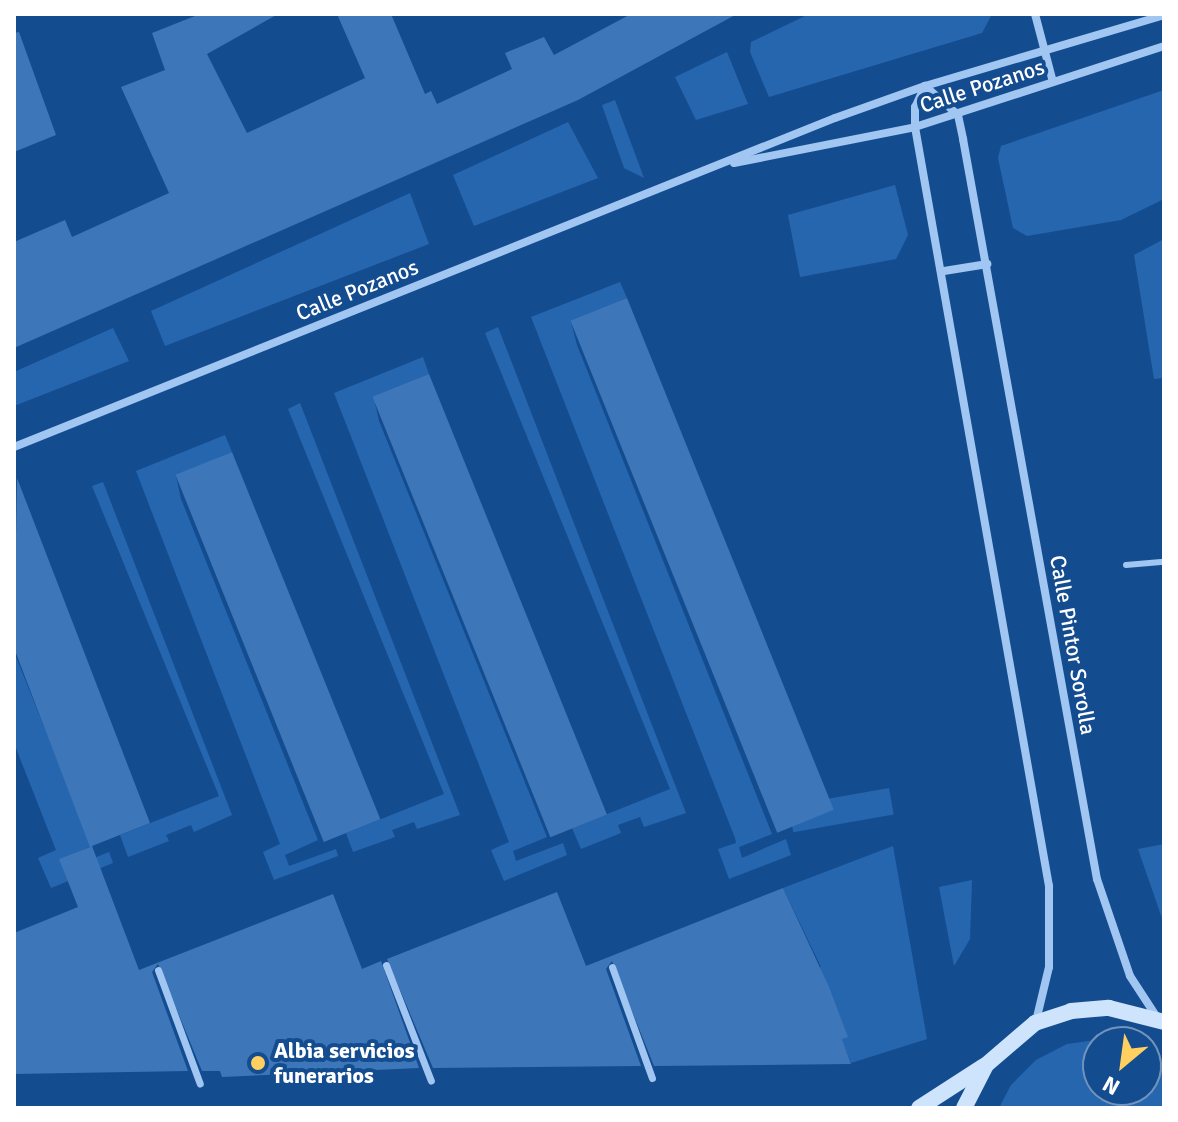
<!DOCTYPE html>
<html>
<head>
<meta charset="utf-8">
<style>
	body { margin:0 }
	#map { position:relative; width:1178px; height:1122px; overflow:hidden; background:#144c90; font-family:Signika,sans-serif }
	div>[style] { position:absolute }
	.green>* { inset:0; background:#2666af; transform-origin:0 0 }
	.building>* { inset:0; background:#3d76b9; transform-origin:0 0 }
	.service>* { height:6px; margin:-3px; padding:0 3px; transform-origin:3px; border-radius:3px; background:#a0c6f1 }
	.pedestrian>* { height:7px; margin:-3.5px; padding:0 3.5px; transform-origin:3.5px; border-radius:3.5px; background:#a0c6f1 }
	.minor>* { height:8px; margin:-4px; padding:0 4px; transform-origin:4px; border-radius:4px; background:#a0c6f1 }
	.secondary>* { height:16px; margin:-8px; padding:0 8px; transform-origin:8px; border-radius:8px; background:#cee3fc }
	.dots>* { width:22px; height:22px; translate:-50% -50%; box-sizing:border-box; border:4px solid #144c90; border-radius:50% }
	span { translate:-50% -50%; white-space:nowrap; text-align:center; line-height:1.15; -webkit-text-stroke:8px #144c90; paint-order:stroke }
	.street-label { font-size:22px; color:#fff }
	.poi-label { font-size:22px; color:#fff; font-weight:700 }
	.left { translate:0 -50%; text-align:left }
	.frame { position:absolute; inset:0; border:16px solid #fff; pointer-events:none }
	.north { position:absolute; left:1082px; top:1026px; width:80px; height:80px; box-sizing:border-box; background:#144c90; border:2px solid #7294bc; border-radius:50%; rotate:209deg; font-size:22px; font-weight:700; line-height:32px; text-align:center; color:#fff }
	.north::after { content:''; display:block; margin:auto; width:28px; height:36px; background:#ffcf60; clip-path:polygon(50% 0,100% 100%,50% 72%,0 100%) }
</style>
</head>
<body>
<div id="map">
	<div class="green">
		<div style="clip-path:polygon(809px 14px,992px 14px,982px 33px,769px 97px,750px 52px,751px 42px)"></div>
		<div style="clip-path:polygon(727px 52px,748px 104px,696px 120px,675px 77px)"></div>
		<div style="clip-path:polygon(1164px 90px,1164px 199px,1121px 220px,1027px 236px,1013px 228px,998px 158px,1001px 146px)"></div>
		<div style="clip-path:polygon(615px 100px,644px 178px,624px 168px,602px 105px)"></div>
		<div style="clip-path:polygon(568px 122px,598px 178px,474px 226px,453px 175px)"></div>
		<div style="clip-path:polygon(895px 185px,908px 235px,896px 259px,800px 277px,788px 215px)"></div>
		<div style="clip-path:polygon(410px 193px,429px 244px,165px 346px,151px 311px)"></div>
		<div style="clip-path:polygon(1164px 239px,1164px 378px,1154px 379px,1134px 255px)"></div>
		<div style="clip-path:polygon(620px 282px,627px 298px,571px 322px,577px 345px,772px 834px,739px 847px,742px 858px,786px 839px,791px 855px,729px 879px,718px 849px,736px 843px,735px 838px,531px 317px)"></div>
		<div style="clip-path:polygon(498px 327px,686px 813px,644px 827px,640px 817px,618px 825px,621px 833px,581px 849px,572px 828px,670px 789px,485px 333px)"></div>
		<div style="clip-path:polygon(113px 328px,129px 361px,14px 406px,14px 372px)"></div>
		<div style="clip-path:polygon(423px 357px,429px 374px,374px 398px,379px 421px,547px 837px,513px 851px,516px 861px,563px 843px,567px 855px,504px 881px,491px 850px,509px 842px,334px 393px)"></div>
		<div style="clip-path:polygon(300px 403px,460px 815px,417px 829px,414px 822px,392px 830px,395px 837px,353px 852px,346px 833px,444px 794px,288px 409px)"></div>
		<div style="clip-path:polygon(225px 435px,232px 452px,176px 476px,181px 499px,318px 840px,285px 855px,289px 866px,336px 849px,338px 856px,274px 880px,263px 852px,280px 844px,136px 471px)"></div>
		<div style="clip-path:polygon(103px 482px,232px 815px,194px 832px,191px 825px,166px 835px,169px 841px,128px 857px,120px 835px,219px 796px,92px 486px)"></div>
		<div style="clip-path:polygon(14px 652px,92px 846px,60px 859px,64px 870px,109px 852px,113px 863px,51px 888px,38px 858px,56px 850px,14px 743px)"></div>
		<div style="left:889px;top:788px;width:27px;height:102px;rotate:80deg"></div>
		<div style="clip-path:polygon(1164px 844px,1164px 924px,1138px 849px)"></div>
		<div style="clip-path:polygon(893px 846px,927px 1039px,851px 1063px,815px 970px,821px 967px,783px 888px)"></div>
		<div style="clip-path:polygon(972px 880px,970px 939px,954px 966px,939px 887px)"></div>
		<div style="clip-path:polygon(1103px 1039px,1121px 1042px,1098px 1042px,1098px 1090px,1146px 1090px,1146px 1049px,1164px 1059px,1164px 1108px,999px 1108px,1011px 1085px,1036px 1060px,1067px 1044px)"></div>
	</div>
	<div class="building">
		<div style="clip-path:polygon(200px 14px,278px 14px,207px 54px,247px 133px,365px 78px,337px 14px,391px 14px,425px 94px,431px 91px,437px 104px,512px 69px,505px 53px,544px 37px,554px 55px,631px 14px,737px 14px,578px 100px,14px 348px,14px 242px,65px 220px,72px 237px,169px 193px,121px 87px,165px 70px,152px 33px)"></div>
		<div style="clip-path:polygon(19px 32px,56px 135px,14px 152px,14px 33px)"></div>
		<div style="left:627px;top:298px;width:552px;height:61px;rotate:68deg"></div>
		<div style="left:429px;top:374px;width:475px;height:61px;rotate:68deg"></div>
		<div style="left:232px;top:452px;width:396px;height:61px;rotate:68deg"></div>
		<div style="clip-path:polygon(17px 478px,150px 823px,92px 846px,139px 970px,333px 894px,362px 969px,381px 961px,419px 1068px,222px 1077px,220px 1071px,202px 1071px,158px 964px,152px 972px,188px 1071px,14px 1074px,14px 933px,78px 907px,59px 859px,90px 847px,14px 648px)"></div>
		<div style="clip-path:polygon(783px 888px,829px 987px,848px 1037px,842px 1039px,851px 1064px,654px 1066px,612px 961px,606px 969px,641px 1066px,433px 1068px,387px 959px,557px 892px,586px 966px)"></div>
	</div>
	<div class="service">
		<div style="left:1126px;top:565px;width:38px;rotate:-5deg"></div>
	</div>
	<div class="pedestrian">
		<div style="left:386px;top:965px;width:124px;rotate:68.8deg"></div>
		<div style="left:612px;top:967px;width:118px;rotate:70.2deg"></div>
		<div style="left:158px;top:970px;width:121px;rotate:69.8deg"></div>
	</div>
	<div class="minor">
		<div style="left:1035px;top:14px;width:70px;rotate:75.2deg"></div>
		<div style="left:925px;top:86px;width:44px;rotate:41.3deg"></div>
		<div style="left:958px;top:115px;width:25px;rotate:78deg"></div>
		<div style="left:963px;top:139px;width:752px;rotate:79.74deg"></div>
		<div style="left:1097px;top:879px;width:102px;rotate:71.2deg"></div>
		<div style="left:1130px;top:976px;width:51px;rotate:56.9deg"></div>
		<div style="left:925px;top:86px;width:23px;rotate:115deg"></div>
		<div style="left:915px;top:107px;width:20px;rotate:90deg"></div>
		<div style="left:915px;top:127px;width:771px;rotate:79.99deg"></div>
		<div style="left:1049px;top:886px;width:81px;rotate:90deg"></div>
		<div style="left:1049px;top:967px;width:56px;rotate:103.5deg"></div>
		<div style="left:734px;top:163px;width:185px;rotate:-11.2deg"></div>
		<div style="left:915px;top:127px;width:262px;rotate:-18deg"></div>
		<div style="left:944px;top:271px;width:44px;rotate:-9.2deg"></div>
		<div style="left:14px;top:447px;width:884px;rotate:-21.84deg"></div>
		<div style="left:835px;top:118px;width:96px;rotate:-19.6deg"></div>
		<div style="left:925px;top:86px;width:249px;rotate:-16.5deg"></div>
	</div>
	<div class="secondary">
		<div style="left:919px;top:1108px;width:77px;rotate:-32.9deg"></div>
		<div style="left:964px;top:1108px;width:48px;rotate:-62.9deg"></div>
		<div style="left:986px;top:1065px;width:65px;rotate:-40.6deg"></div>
		<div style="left:1035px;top:1023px;width:38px;rotate:-18deg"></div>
		<div style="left:1071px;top:1011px;width:38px;rotate:-5deg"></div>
		<div style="left:1109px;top:1008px;width:57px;rotate:14.3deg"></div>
	</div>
	<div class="dots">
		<div style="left:258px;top:1063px;background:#ffcf60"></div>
	</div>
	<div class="street-label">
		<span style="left:982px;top:86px;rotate:-18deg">Calle Pozanos</span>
		<span style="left:357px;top:290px;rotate:-22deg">Calle Pozanos</span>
		<span style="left:1073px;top:645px;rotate:80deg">Calle Pintor Sorolla</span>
	</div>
	<div class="poi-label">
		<span class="left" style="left:274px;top:1063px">Albia servicios<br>funerarios</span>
	</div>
	<div class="frame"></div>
	<div class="north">N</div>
</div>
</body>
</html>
